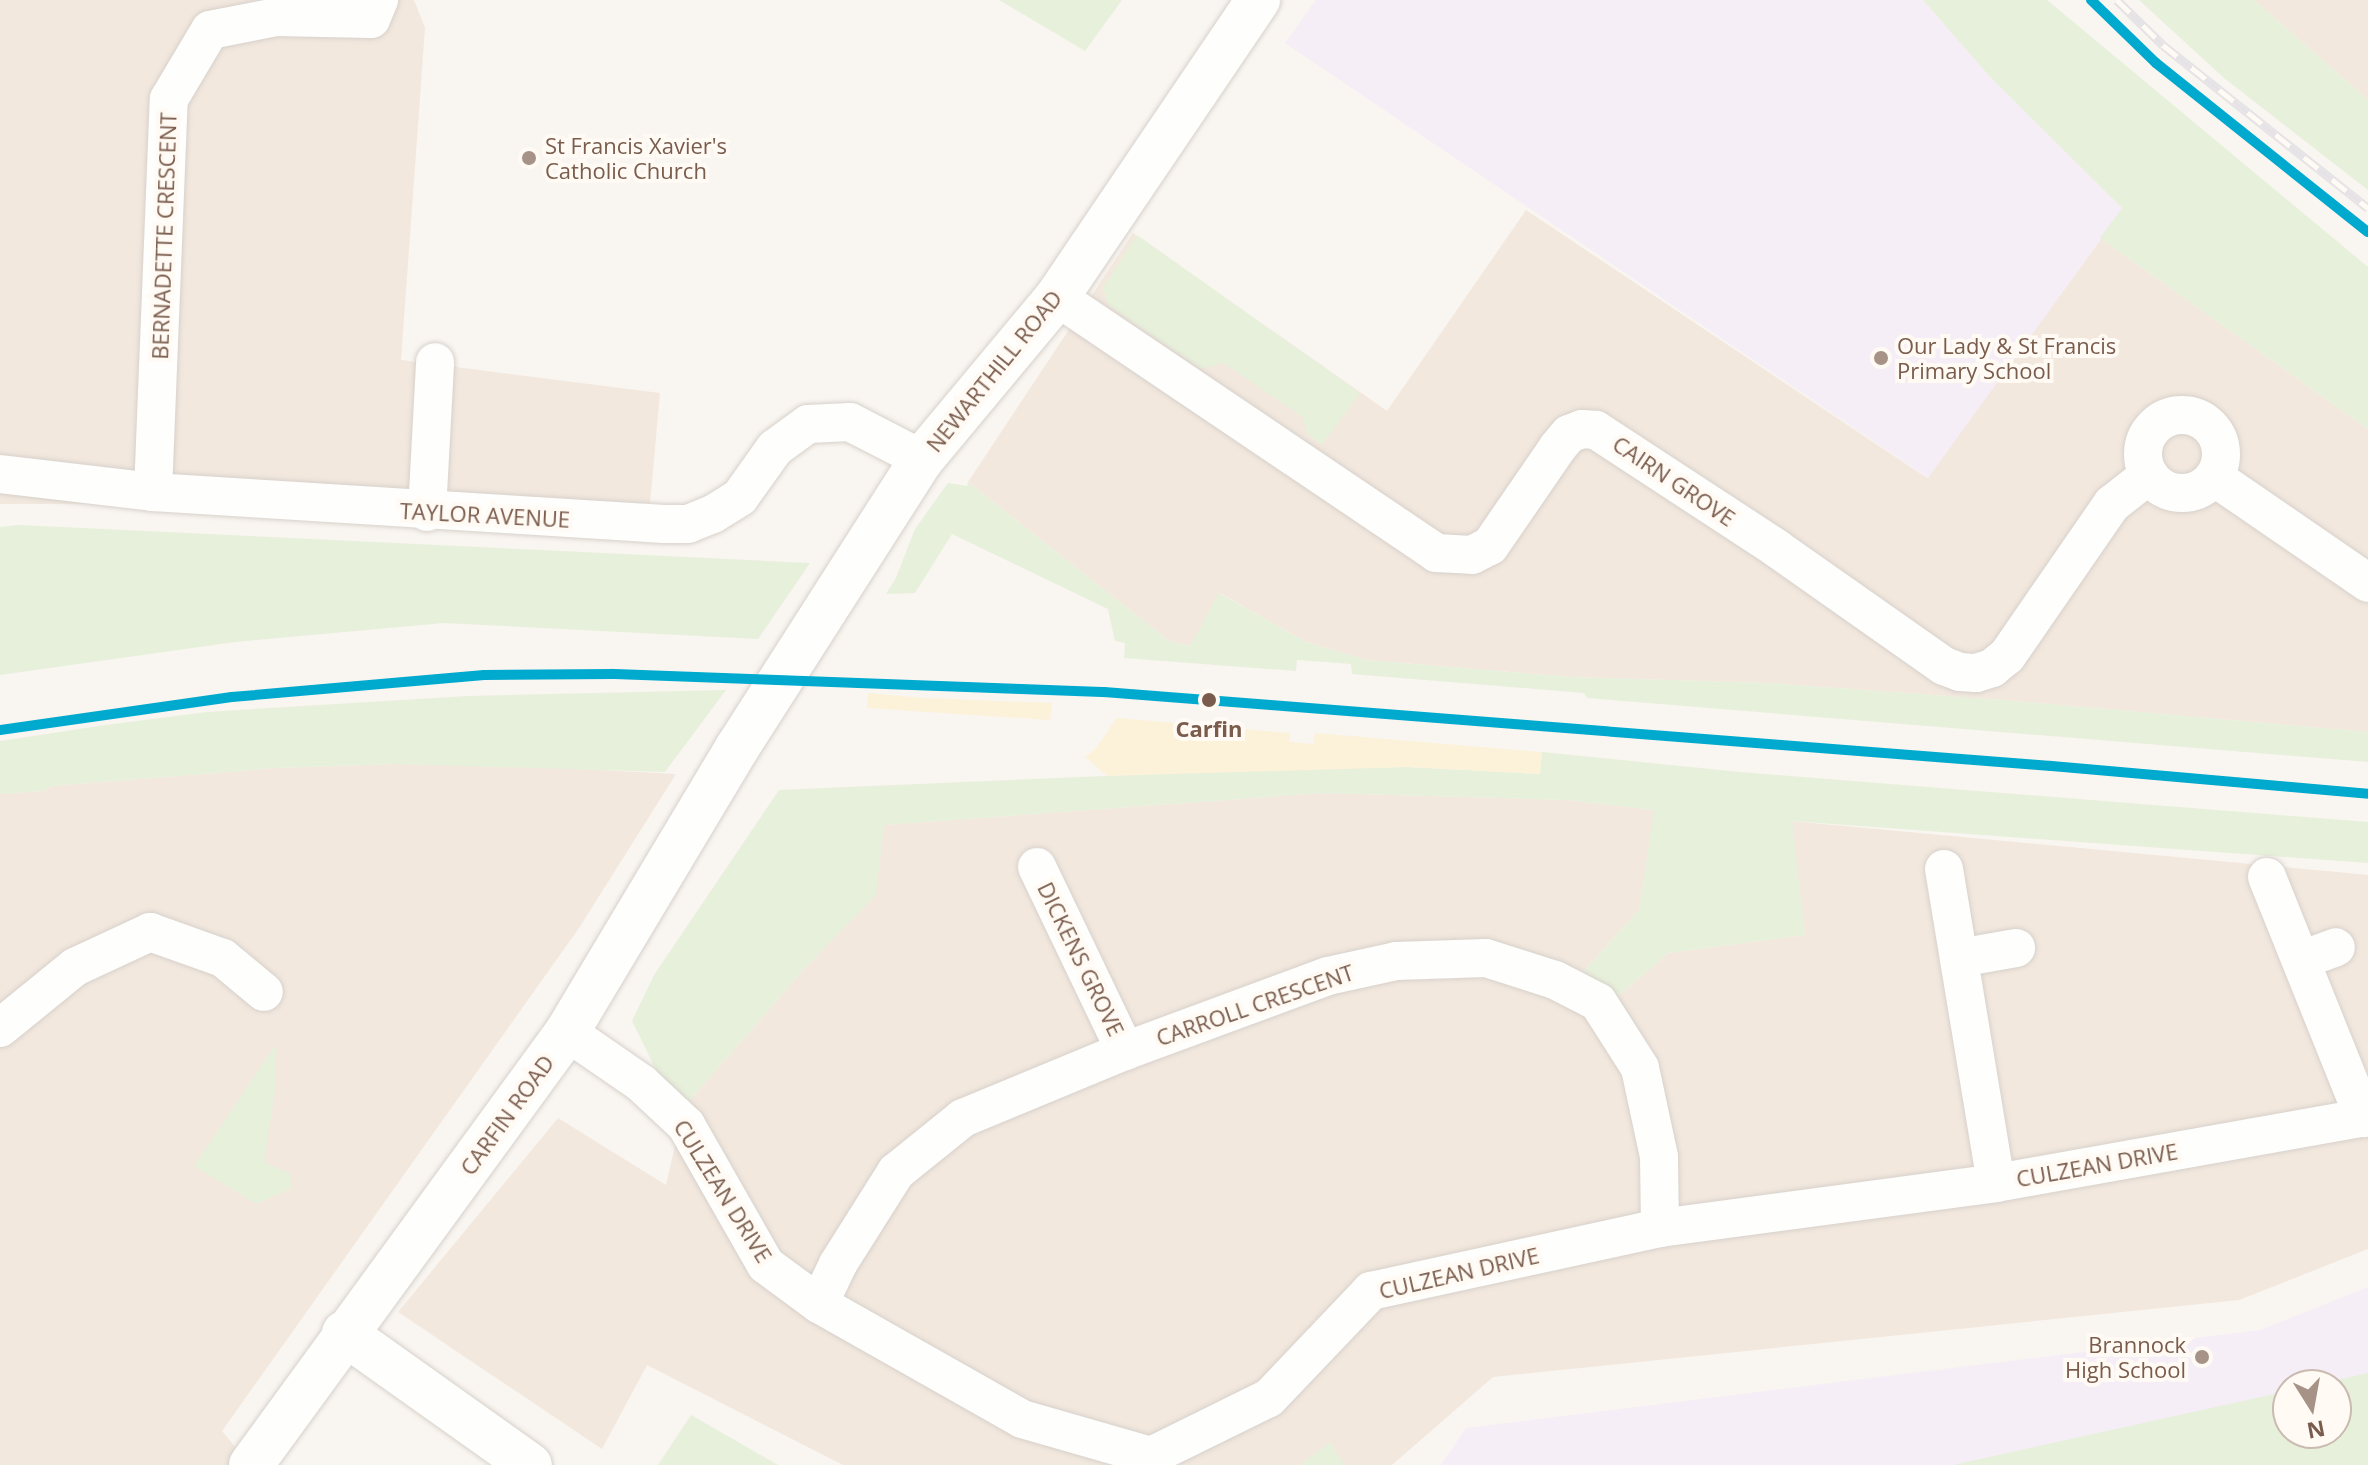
<!DOCTYPE html>
<html>
<head>
<meta charset="utf-8">
<style>
	body { margin:0 }
	#map { position:relative; width:2368px; height:1465px; overflow:hidden; background:#f9f5f0; font-family:"Open Sans",sans-serif }
	div>[style] { position:absolute }
	.residential>* { inset:0; background:#f2e8de }
	.education>* { inset:0; background:#f6eef6 }
	.green>* { inset:0; background:#e7f0db }
	.sand>* { inset:0; background:#fbf2d9 }
	.roads { filter:drop-shadow(0 0 2px #d7d1cb) drop-shadow(0 0 2px #d7d1cb) }
	.minor>* { height:38px; margin:-19px; padding:0 19px; transform-origin:19px; border-radius:19px; background:#fefefd }
	.minor>.ring { margin:-19px; padding:0; box-sizing:content-box; background:none; border:38px solid #fefefd; border-radius:50% }
	.tertiary>* { height:44px; margin:-22px; padding:0 22px; transform-origin:22px; border-radius:22px; background:#fefefd }
	.secondary>* { height:44px; margin:-22px; padding:0 22px; transform-origin:22px; border-radius:22px; background:#fefefd }
	.rail>* { height:9px; margin-top:-4.5px; transform-origin:0; background:repeating-linear-gradient(90deg,#fffaf3 0 18px,#e6e3e7 0 36px); box-sizing:border-box; border-block:2px solid #e6e3e7 }
	.rail-1>* { height:10px; margin:-5px; padding:0 5px; transform-origin:5px; border-radius:5px; background:#00a9ce }
	.dots>* { width:22px; height:22px; translate:-50% -50%; box-sizing:border-box; border:4px solid #fffaf3; border-radius:50% }
	span { translate:-50% -50%; white-space:nowrap; text-align:center; line-height:1.15; -webkit-text-stroke:8px #fffaf3; paint-order:stroke }
	.poi-label { font-size:22px; color:#7a5c4d }
	.left { translate:0 -50%; text-align:left }
	.right { translate:-100% -50%; text-align:right }
	.street-label { font-size:22px; color:#7a5c4d }
	.stop-label { font-size:22px; color:#7a5c4d; font-weight:700 }
	.north { position:absolute; left:2272px; top:1369px; width:80px; height:80px; box-sizing:border-box; background:#fffaf3; border:2px solid #cabbb1; border-radius:50%; rotate:169deg; font-size:22px; font-weight:700; line-height:32px; text-align:center; color:#7a5c4d }
	.north::after { content:''; display:block; margin:auto; width:28px; height:36px; background:#a69286; clip-path:polygon(50% 0,100% 100%,50% 72%,0 100%) }
</style>
</head>
<body>
<div id="map">
	<div class="residential">
		<div style="clip-path:polygon(0 0,414px 0,425px 28px,401px 360px,660px 393px,650px 503px,0 504px)"></div>
		<div style="clip-path:polygon(2254px 0,2368px 0,2368px 100px)"></div>
		<div style="clip-path:polygon(1526px 210px,1927px 478px,2100px 238px,2368px 429px,2368px 732px,2003px 700px,1769px 683px,1572px 677px,1367px 660px,1306px 642px,1220px 593px,1191px 646px,1169px 641px,968px 482px,1133px 233px,1387px 411px)"></div>
		<div style="clip-path:polygon(396px 764px,541px 767px,676px 774px,579px 928px,222px 1431px,250px 1465px,0 1465px,0 794px,43px 791px,52px 786px,277px 768px)"></div>
		<div style="clip-path:polygon(1322px 793px,1567px 800px,1655px 810px,1639px 910px,1573px 983px,1606px 1007px,1668px 953px,1805px 935px,1791px 821px,2368px 875px,2368px 1249px,2239px 1300px,1493px 1377px,1392px 1465px,843px 1465px,647px 1365px,602px 1449px,398px 1312px,558px 1118px,666px 1185px,684px 1107px,805px 968px,875px 895px,884px 825px)"></div>
	</div>
	<div class="education">
		<div style="clip-path:polygon(1316px 0,1923px 0,1990px 77px,2123px 209px,1928px 478px,1285px 43px)"></div>
		<div style="clip-path:polygon(evenodd,2368px 1287px,2368px 1465px,1441px 1465px,1466px 1428px,2260px 1330px,2368px 1287px,2288px 1385px,2336px 1385px,2336px 1433px,2288px 1433px,2288px 1385px)"></div>
	</div>
	<div class="green">
		<div style="clip-path:polygon(999px 0,1122px 0,1085px 51px)"></div>
		<div style="clip-path:polygon(1923px 0,2047px 0,2368px 267px,2368px 429px,2100px 238px,2122px 208px,1990px 77px)"></div>
		<div style="clip-path:polygon(2139px 0,2254px 0,2368px 100px,2368px 190px,2224px 78px)"></div>
		<div style="clip-path:polygon(1137px 235px,1360px 393px,1322px 445px,1307px 434px,1303px 417px,1223px 363px,1202px 369px,1109px 306px,1103px 288px)"></div>
		<div style="clip-path:polygon(968px 482px,1169px 641px,1190px 646px,1219px 593px,1306px 642px,1367px 660px,1572px 677px,1769px 683px,2003px 700px,2368px 732px,2368px 762px,1587px 698px,1584px 693px,1352px 674px,1351px 664px,1297px 660px,1296px 671px,1124px 658px,1125px 643px,1115px 641px,1108px 609px,952px 534px,915px 593px,886px 594px,896px 578px,915px 529px,948px 483px,967px 486px)"></div>
		<div style="clip-path:polygon(19px 525px,686px 557px,810px 563px,758px 639px,444px 623px,235px 642px,0 675px,0 527px)"></div>
		<div style="clip-path:polygon(726px 690px,665px 772px,396px 764px,277px 768px,52px 786px,43px 791px,0 794px,0 741px,106px 725px,207px 712px,467px 696px)"></div>
		<div style="clip-path:polygon(1542px 752px,1740px 772px,2368px 822px,2368px 863px,1792px 821px,1805px 935px,1668px 953px,1606px 1007px,1573px 983px,1639px 910px,1654px 810px,1567px 800px,1322px 793px,884px 825px,876px 895px,805px 968px,684px 1107px,655px 1068px,632px 1021px,654px 975px,779px 790px,1245px 770px,1408px 767px,1540px 774px)"></div>
		<div style="clip-path:polygon(276px 1044px,275px 1091px,264px 1162px,290px 1174px,292px 1188px,256px 1204px,194px 1166px)"></div>
		<div style="clip-path:polygon(2368px 1373px,2368px 1465px,1953px 1465px,2288px 1391px,2288px 1433px,2336px 1433px,2336px 1385px,2314px 1385px)"></div>
		<div style="clip-path:polygon(691px 1415px,778px 1465px,658px 1465px)"></div>
		<div style="clip-path:polygon(1330px 1442px,1344px 1465px,1300px 1465px)"></div>
	</div>
	<div class="sand">
		<div style="clip-path:polygon(868px 693px,922px 698px,1052px 703px,1050px 720px,867px 708px)"></div>
		<div style="clip-path:polygon(1117px 718px,1290px 733px,1289px 742px,1313px 744px,1315px 733px,1542px 752px,1540px 774px,1408px 767px,1107px 776px,1085px 757px,1096px 748px)"></div>
	</div>
	<div class="roads">
		<div class="minor">
			<div style="left:1057px;top:297px;width:457px;rotate:34deg"></div>
			<div style="left:1436px;top:553px;width:36px;rotate:3deg"></div>
			<div style="left:1472px;top:555px;width:20px;rotate:-27deg"></div>
			<div style="left:1490px;top:546px;width:120px;rotate:-55.5deg"></div>
			<div style="left:1558px;top:447px;width:17px;rotate:-50deg"></div>
			<div style="left:1569px;top:434px;width:14px;rotate:-21deg"></div>
			<div style="left:1582px;top:429px;width:14px;rotate:4deg"></div>
			<div style="left:1596px;top:430px;width:215px;rotate:33.2deg"></div>
			<div style="left:1776px;top:548px;width:205px;rotate:35.1deg"></div>
			<div style="left:1944px;top:666px;width:17px;rotate:21deg"></div>
			<div style="left:1960px;top:672px;width:16px;rotate:4deg"></div>
			<div style="left:1976px;top:673px;width:17px;rotate:-17deg"></div>
			<div style="left:1992px;top:668px;width:19px;rotate:-39deg"></div>
			<div style="left:2007px;top:656px;width:185px;rotate:-55.4deg"></div>
			<div style="left:2112px;top:504px;width:47px;rotate:-38.1deg"></div>
			<div class="ring" style="left:2143px;top:415px;width:40px;height:40px"></div>
			<div style="left:0;top:474px;width:154px;rotate:6.7deg"></div>
			<div style="left:153px;top:492px;width:512px;rotate:3.58deg"></div>
			<div style="left:664px;top:524px;width:24px"></div>
			<div style="left:688px;top:524px;width:27px;rotate:-22deg"></div>
			<div style="left:713px;top:514px;width:32px;rotate:-32deg"></div>
			<div style="left:740px;top:497px;width:60px;rotate:-54.5deg"></div>
			<div style="left:775px;top:448px;width:41px;rotate:-36deg"></div>
			<div style="left:808px;top:424px;width:42px;rotate:-2.7deg"></div>
			<div style="left:850px;top:422px;width:81px;rotate:27.2deg"></div>
			<div style="left:2214px;top:477px;width:187px;rotate:34.5deg"></div>
			<div style="left:153px;top:492px;width:393px;rotate:-87.7deg"></div>
			<div style="left:169px;top:99px;width:80px;rotate:-59.3deg"></div>
			<div style="left:210px;top:30px;width:67px;rotate:-11.1deg"></div>
			<div style="left:276px;top:17px;width:95px;rotate:1.2deg"></div>
			<div style="left:371px;top:19px;width:21px;rotate:-67deg"></div>
			<div style="left:427px;top:512px;width:150px;rotate:-86.9deg"></div>
			<div style="left:1037px;top:867px;width:204px;rotate:64.4deg"></div>
			<div style="left:1944px;top:869px;width:318px;rotate:80.6deg"></div>
			<div style="left:2267px;top:877px;width:260px;rotate:68.1deg"></div>
			<div style="left:1959px;top:958px;width:58px;rotate:-10deg"></div>
			<div style="left:2301px;top:960px;width:37px;rotate:-20deg"></div>
			<div style="left:0;top:1028px;width:97px;rotate:-39.1deg"></div>
			<div style="left:75px;top:967px;width:83px;rotate:-25deg"></div>
			<div style="left:150px;top:932px;width:77px;rotate:19.6deg"></div>
			<div style="left:223px;top:958px;width:53px;rotate:39.7deg"></div>
			<div style="left:567px;top:1032px;width:90px;rotate:34.6deg"></div>
			<div style="left:641px;top:1083px;width:62px;rotate:43deg"></div>
			<div style="left:686px;top:1125px;width:161px;rotate:60.3deg"></div>
			<div style="left:766px;top:1265px;width:66px;rotate:36.3deg"></div>
			<div style="left:819px;top:1304px;width:233px;rotate:29.5deg"></div>
			<div style="left:1022px;top:1419px;width:134px;rotate:16deg"></div>
			<div style="left:1151px;top:1456px;width:131px;rotate:-26.2deg"></div>
			<div style="left:1269px;top:1398px;width:148px;rotate:-46.4deg"></div>
			<div style="left:1371px;top:1291px;width:296px;rotate:-12.3deg"></div>
			<div style="left:1660px;top:1228px;width:339px;rotate:-7.6deg"></div>
			<div style="left:1996px;top:1183px;width:378px;rotate:-10.1deg"></div>
			<div style="left:819px;top:1304px;width:44px;rotate:-64.6deg"></div>
			<div style="left:838px;top:1264px;width:109px;rotate:-57.8deg"></div>
			<div style="left:896px;top:1172px;width:86px;rotate:-38.9deg"></div>
			<div style="left:963px;top:1118px;width:175px;rotate:-22.5deg"></div>
			<div style="left:1125px;top:1051px;width:216px;rotate:-20.3deg"></div>
			<div style="left:1328px;top:976px;width:70px;rotate:-12.4deg"></div>
			<div style="left:1396px;top:961px;width:90px;rotate:-1.9deg"></div>
			<div style="left:1486px;top:958px;width:72px;rotate:17.7deg"></div>
			<div style="left:1555px;top:980px;width:48px;rotate:27.1deg"></div>
			<div style="left:1598px;top:1002px;width:78px;rotate:57.5deg"></div>
			<div style="left:1640px;top:1068px;width:91px;rotate:77.9deg"></div>
			<div style="left:1659px;top:1157px;width:71px;rotate:89.2deg"></div>
		</div>
		<div class="tertiary">
			<div style="left:344px;top:1333px;width:228px;rotate:35.4deg"></div>
		</div>
		<div class="secondary">
			<div style="left:251px;top:1465px;width:536px;rotate:-53.88deg"></div>
			<div style="left:567px;top:1032px;width:331px;rotate:-59.1deg"></div>
			<div style="left:737px;top:748px;width:343px;rotate:-57.4deg"></div>
			<div style="left:922px;top:459px;width:211px;rotate:-50.2deg"></div>
			<div style="left:1057px;top:297px;width:359px;rotate:-55.9deg"></div>
		</div>
	</div>
	<div class="rail">
		<div style="left:2091px;top:0;width:91px;rotate:44.1deg"></div>
		<div style="left:2156px;top:63px;width:271px;rotate:38.6deg"></div>
		<div style="left:2117px;top:0;width:64px;rotate:44.4deg"></div>
		<div style="left:2163px;top:45px;width:262px;rotate:38.5deg"></div>
	</div>
	<div class="rail-1">
		<div style="left:2091px;top:0;width:91px;rotate:44.1deg"></div>
		<div style="left:2156px;top:63px;width:271px;rotate:38.6deg"></div>
		<div style="left:0;top:730px;width:234px;rotate:-8.1deg"></div>
		<div style="left:232px;top:697px;width:253px;rotate:-5deg"></div>
		<div style="left:484px;top:675px;width:129px;rotate:-0.4deg"></div>
		<div style="left:613px;top:674px;width:491px;rotate:2.1deg"></div>
		<div style="left:1104px;top:692px;width:950px;rotate:4.47deg"></div>
		<div style="left:2051px;top:766px;width:318px;rotate:5deg"></div>
	</div>
	<div class="dots">
		<div style="left:529px;top:158px;background:#a69286"></div>
		<div style="left:1881px;top:358px;background:#a69286"></div>
		<div style="left:1209px;top:700px;background:#7a5c4d"></div>
		<div style="left:2202px;top:1357px;background:#a69286"></div>
	</div>
	<div class="poi-label">
		<span class="left" style="left:545px;top:158px">St Francis Xavier's<br>Catholic Church</span>
		<span class="left" style="left:1897px;top:358px">Our Lady &amp; St Francis<br>Primary School</span>
		<span class="right" style="left:2186px;top:1357px">Brannock<br>High School</span>
	</div>
	<div class="street-label">
		<span style="left:164px;top:236px;rotate:-88deg">BERNADETTE CRESCENT</span>
		<span style="left:994px;top:371px;rotate:-51deg">NEWARTHILL ROAD</span>
		<span style="left:1674px;top:481px;rotate:34deg">CAIRN GROVE</span>
		<span style="left:485px;top:515px;rotate:3deg">TAYLOR AVENUE</span>
		<span style="left:1081px;top:959px;rotate:64deg">DICKENS GROVE</span>
		<span style="left:1255px;top:1005px;rotate:-19deg">CARROLL CRESCENT</span>
		<span style="left:507px;top:1115px;rotate:-54deg">CARFIN ROAD</span>
		<span style="left:2097px;top:1165px;rotate:-10deg">CULZEAN DRIVE</span>
		<span style="left:723px;top:1191px;rotate:58deg">CULZEAN DRIVE</span>
		<span style="left:1459px;top:1273px;rotate:-13deg">CULZEAN DRIVE</span>
	</div>
	<div class="stop-label">
		<span style="left:1209px;top:729px">Carfin</span>
	</div>
	<div class="north">N</div>
</div>
</body>
</html>
